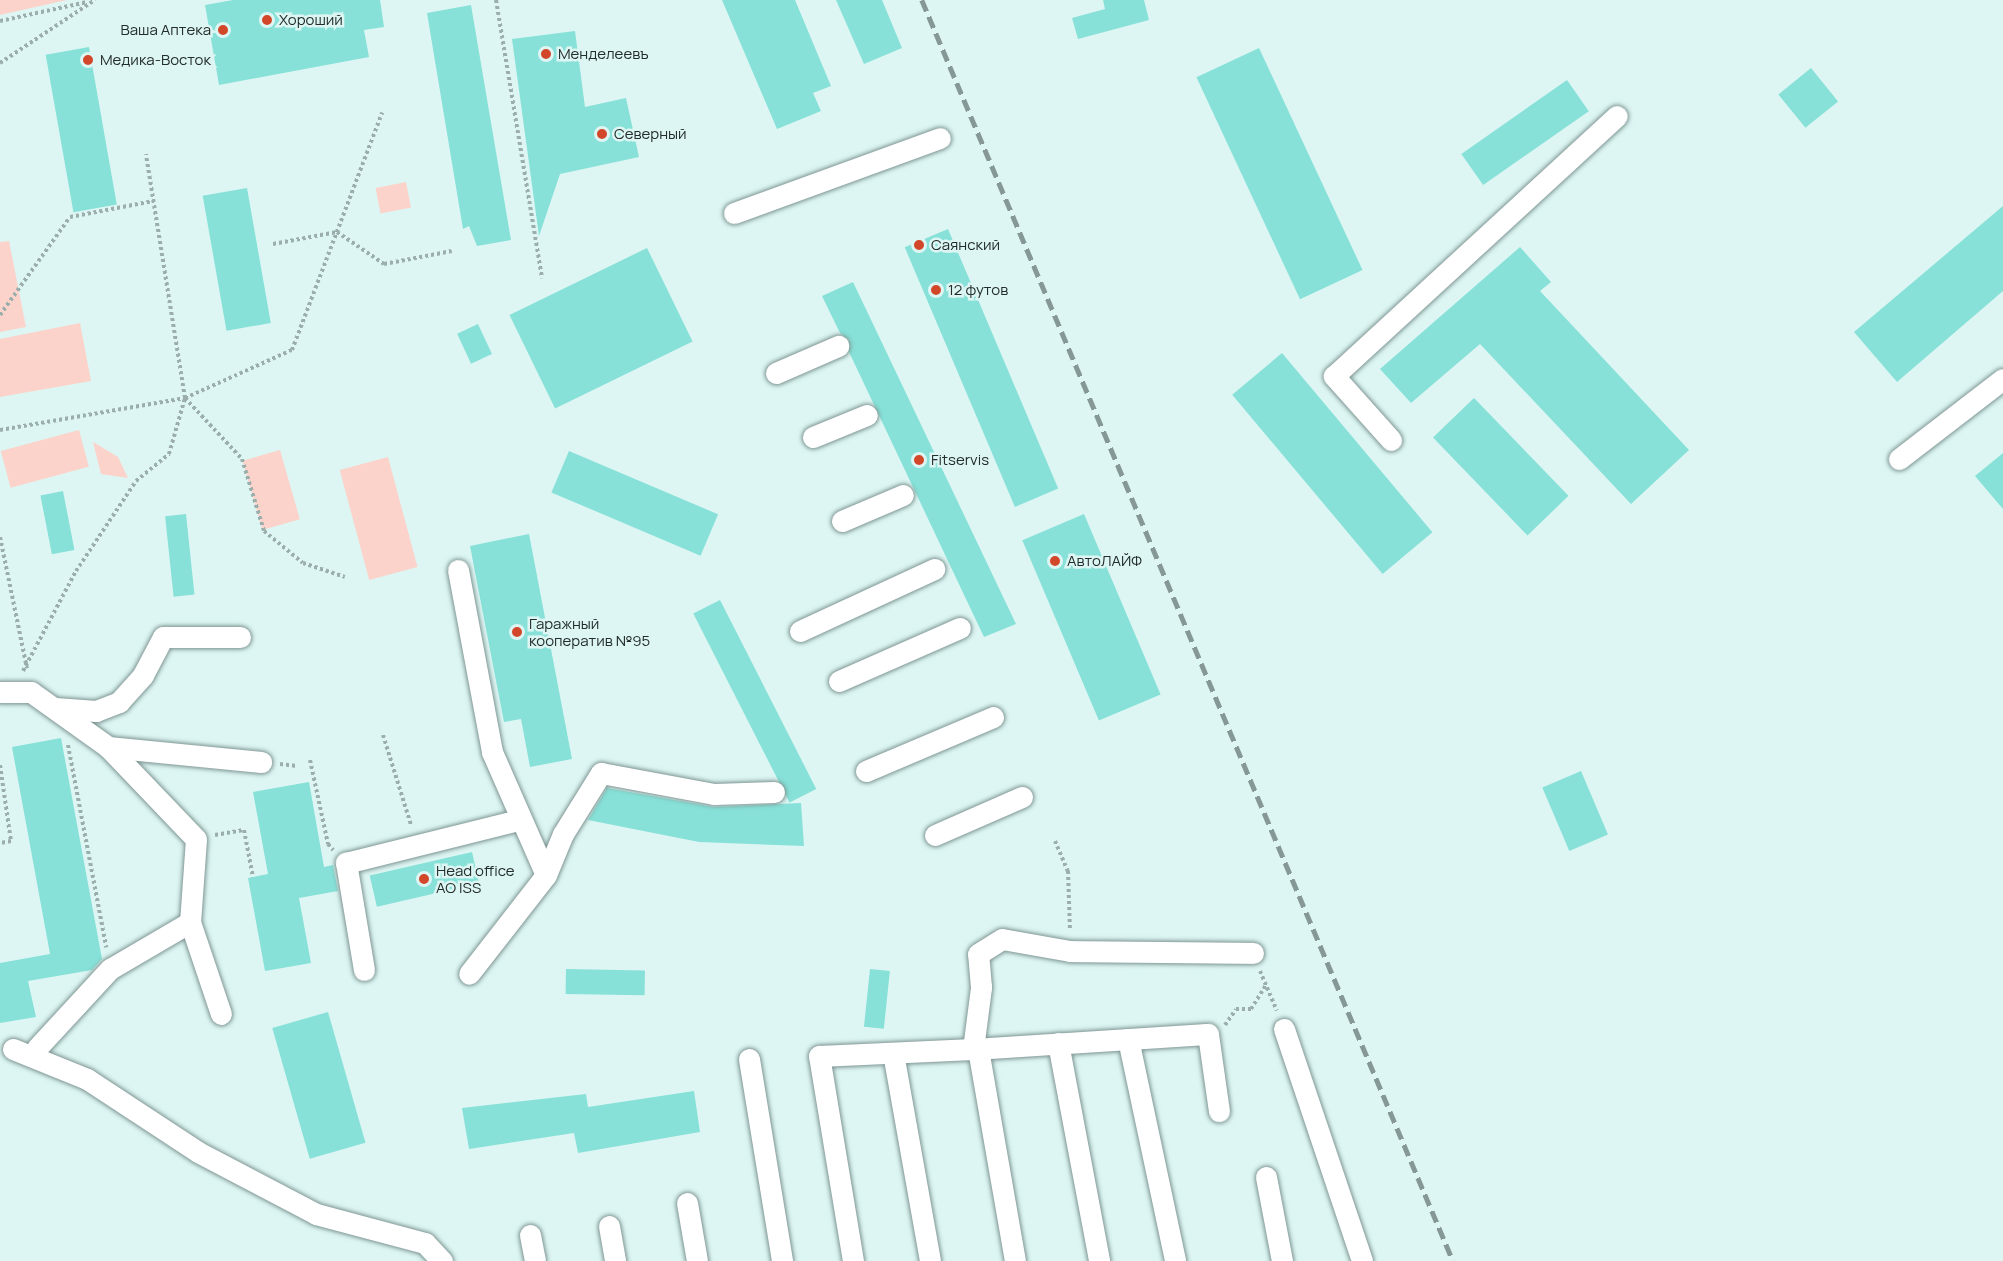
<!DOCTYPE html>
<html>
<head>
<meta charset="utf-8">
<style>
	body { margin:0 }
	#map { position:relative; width:2003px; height:1261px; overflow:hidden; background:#ddf6f3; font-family:Manrope,sans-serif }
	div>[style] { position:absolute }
	.green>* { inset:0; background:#fcd3ca; transform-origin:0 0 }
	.building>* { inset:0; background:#87e1d8; transform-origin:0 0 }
	.path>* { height:4px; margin-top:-2px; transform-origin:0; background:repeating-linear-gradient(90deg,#9baeac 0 3px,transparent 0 6px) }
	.roads { filter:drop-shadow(0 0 2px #7f9694) drop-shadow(0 0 2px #7f9694) }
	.minor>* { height:21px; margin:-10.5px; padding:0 10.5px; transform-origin:10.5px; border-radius:10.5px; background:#fff }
	.rail>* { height:4.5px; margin-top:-2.25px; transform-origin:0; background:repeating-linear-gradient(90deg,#869895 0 12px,transparent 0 18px) }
	.dots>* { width:16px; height:16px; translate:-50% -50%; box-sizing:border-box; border:3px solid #ddf6f3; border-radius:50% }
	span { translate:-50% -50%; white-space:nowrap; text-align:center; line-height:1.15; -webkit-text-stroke:5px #ddf6f3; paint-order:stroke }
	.poi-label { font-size:15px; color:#232d2b }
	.left { translate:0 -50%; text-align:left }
	.right { translate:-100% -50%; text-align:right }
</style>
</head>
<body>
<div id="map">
	<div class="green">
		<div style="clip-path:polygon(0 0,67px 0,0 15px)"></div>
		<div style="left:406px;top:182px;width:26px;height:31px;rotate:79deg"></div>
		<div style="clip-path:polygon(9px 241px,26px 327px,0 332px,0 242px)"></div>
		<div style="clip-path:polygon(80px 323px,91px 381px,0 397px,0 339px)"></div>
		<div style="left:79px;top:430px;width:38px;height:81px;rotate:75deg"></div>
		<div style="clip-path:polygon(93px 442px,118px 457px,128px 478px,101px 474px)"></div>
		<div style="left:280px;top:450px;width:72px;height:39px;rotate:74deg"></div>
		<div style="left:388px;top:457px;width:114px;height:50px;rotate:75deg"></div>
	</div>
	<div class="building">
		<div style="clip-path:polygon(233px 0,380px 0,384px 27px,364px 30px,369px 57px,219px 85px,205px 5px)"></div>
		<div style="clip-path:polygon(722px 0,795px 0,831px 86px,813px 93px,821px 111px,777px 129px)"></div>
		<div style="clip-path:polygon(836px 0,882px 0,902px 48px,864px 64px)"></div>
		<div style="clip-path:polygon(1103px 0,1144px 0,1149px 20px,1078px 39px,1072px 18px,1105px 9px)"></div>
		<div style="clip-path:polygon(471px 5px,511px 240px,477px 246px,469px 226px,463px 229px,427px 13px)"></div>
		<div style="clip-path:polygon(575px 31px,585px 107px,626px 98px,639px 157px,560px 174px,539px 236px,512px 39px)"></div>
		<div style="left:89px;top:47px;width:160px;height:44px;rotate:80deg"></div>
		<div style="left:1259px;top:48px;width:245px;height:69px;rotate:65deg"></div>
		<div style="left:1811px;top:68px;width:43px;height:42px;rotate:51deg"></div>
		<div style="left:1567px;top:80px;width:38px;height:129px;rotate:55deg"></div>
		<div style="left:247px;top:188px;width:137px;height:45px;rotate:80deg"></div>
		<div style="clip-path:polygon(2003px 206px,2003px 291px,1897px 382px,1854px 332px)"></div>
		<div style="left:948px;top:229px;width:282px;height:47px;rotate:67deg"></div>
		<div style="clip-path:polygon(1520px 247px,1551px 282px,1540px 291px,1689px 450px,1631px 504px,1480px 344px,1411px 403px,1380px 369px)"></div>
		<div style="left:647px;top:248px;width:104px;height:153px;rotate:64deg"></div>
		<div style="clip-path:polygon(853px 282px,1016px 624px,984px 637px,849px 352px,849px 340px,840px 333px,822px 296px)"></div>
		<div style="left:478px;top:324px;width:33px;height:23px;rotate:65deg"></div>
		<div style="left:1282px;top:353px;width:234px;height:65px;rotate:50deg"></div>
		<div style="left:1474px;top:398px;width:136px;height:57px;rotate:46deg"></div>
		<div style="left:569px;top:451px;width:162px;height:45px;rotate:23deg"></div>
		<div style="clip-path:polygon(2003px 453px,2003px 509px,1975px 476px)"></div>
		<div style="left:63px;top:491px;width:60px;height:23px;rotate:79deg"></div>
		<div style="left:186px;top:514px;width:81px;height:21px;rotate:84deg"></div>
		<div style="left:1084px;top:514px;width:196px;height:67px;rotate:67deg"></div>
		<div style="clip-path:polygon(529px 534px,572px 759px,530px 767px,521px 719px,504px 722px,470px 546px)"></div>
		<div style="left:720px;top:600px;width:212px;height:30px;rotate:63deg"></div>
		<div style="clip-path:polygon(61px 738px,102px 959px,92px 970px,28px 981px,36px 1017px,0 1023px,0 963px,50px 954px,12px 747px)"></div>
		<div style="left:1581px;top:771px;width:69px;height:42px;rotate:67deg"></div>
		<div style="clip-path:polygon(309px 782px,324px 867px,333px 865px,338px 891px,299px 898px,311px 963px,265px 971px,248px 878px,268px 874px,253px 792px)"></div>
		<div style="clip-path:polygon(607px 788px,714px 807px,801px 803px,804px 846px,699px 842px,588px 820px)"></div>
		<div style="left:472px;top:852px;width:32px;height:105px;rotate:77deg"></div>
		<div style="left:566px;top:969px;width:79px;height:25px;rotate:1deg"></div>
		<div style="left:870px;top:969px;width:20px;height:58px;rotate:6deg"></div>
		<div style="left:328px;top:1012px;width:136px;height:58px;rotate:74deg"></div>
		<div style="clip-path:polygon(694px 1091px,700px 1132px,578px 1153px,574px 1133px,469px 1149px,462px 1108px,586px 1094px,588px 1107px)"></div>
	</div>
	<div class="path">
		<div style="left:496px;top:0;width:282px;rotate:80.6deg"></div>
		<div style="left:0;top:21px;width:89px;rotate:-12.3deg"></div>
		<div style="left:0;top:63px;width:114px;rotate:-33.6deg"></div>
		<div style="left:273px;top:244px;width:65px;rotate:-10.6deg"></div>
		<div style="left:337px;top:232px;width:57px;rotate:34.2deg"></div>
		<div style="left:384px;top:264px;width:69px;rotate:-10.8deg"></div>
		<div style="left:0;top:315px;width:120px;rotate:-54.5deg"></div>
		<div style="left:70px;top:217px;width:85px;rotate:-10.9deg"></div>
		<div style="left:185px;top:398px;width:83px;rotate:46.9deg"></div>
		<div style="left:242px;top:459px;width:75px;rotate:73deg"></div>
		<div style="left:264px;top:531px;width:50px;rotate:39.4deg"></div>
		<div style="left:303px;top:563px;width:44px;rotate:18.4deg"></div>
		<div style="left:0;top:430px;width:188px;rotate:-9.8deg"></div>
		<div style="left:185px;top:398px;width:117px;rotate:-24.2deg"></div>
		<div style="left:292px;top:350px;width:254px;rotate:-69.2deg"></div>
		<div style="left:0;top:537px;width:134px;rotate:78.4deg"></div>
		<div style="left:23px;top:671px;width:113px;rotate:-62.1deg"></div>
		<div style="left:76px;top:571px;width:108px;rotate:-56.3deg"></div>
		<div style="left:136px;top:481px;width:43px;rotate:-39.3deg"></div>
		<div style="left:169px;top:454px;width:58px;rotate:-74.1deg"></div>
		<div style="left:185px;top:398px;width:247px;rotate:-99.1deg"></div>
		<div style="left:383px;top:735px;width:94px;rotate:72.7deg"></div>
		<div style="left:68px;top:745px;width:206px;rotate:79.3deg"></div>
		<div style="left:310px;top:760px;width:86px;rotate:77.9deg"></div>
		<div style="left:328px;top:844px;width:8px;rotate:50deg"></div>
		<div style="left:280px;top:764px;width:17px;rotate:7deg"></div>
		<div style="left:0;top:765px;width:77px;rotate:81.8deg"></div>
		<div style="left:11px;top:841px;width:11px;rotate:170deg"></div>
		<div style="left:215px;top:835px;width:29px;rotate:-10deg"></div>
		<div style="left:244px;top:830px;width:48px;rotate:79.2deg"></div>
		<div style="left:1055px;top:841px;width:33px;rotate:67deg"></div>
		<div style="left:1068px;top:871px;width:59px;rotate:88.1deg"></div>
		<div style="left:1260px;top:971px;width:43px;rotate:67deg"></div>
		<div style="left:1225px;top:1025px;width:19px;rotate:-55deg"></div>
		<div style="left:1236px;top:1009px;width:15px"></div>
		<div style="left:1251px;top:1009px;width:28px;rotate:-58deg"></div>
	</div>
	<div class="roads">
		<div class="minor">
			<div style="left:734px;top:213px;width:219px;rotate:-20deg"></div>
			<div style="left:776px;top:373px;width:68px;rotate:-23.5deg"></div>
			<div style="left:813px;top:437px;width:58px;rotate:-22.2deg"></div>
			<div style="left:1391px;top:440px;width:86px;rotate:-131.7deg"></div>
			<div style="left:1334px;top:376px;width:384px;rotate:-42.6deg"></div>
			<div style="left:1899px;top:459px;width:131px;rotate:-37.6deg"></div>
			<div style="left:842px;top:521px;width:66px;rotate:-23.1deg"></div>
			<div style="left:458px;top:570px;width:185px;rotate:79.4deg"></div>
			<div style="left:492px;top:752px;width:134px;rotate:66.3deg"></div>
			<div style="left:546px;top:875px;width:125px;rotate:127.9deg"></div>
			<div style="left:800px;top:631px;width:148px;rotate:-24.8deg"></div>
			<div style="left:839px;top:681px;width:132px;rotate:-23.7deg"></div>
			<div style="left:0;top:692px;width:31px"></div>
			<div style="left:31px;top:692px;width:95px;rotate:35.5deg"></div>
			<div style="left:108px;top:747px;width:154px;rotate:5.6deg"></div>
			<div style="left:55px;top:708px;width:41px;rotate:4.2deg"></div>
			<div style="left:96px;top:711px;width:25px;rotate:-21deg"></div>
			<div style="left:119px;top:702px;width:36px;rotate:-48deg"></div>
			<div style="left:143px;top:675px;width:43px;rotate:-62.2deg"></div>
			<div style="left:163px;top:637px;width:77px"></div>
			<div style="left:108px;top:747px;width:127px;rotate:46.3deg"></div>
			<div style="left:196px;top:839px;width:83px;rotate:94.1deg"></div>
			<div style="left:190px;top:922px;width:97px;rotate:71.4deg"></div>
			<div style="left:866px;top:771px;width:138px;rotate:-23deg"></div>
			<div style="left:935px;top:835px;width:95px;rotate:-23.6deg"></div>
			<div style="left:546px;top:875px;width:44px;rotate:-67.5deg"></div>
			<div style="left:563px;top:834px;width:72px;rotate:-58.1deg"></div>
			<div style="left:601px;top:773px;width:115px;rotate:10.5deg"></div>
			<div style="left:714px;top:794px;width:60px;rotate:-1.9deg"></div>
			<div style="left:364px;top:970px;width:109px;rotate:-99.5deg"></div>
			<div style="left:346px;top:863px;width:177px;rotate:-14deg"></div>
			<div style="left:1284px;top:1029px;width:245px;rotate:71.4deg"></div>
			<div style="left:1128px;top:1039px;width:227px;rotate:78deg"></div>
			<div style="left:1058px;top:1043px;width:222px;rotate:79.3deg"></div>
			<div style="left:37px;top:1048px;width:108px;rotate:-47.3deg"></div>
			<div style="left:110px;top:969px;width:93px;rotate:-30.4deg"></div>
			<div style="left:13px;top:1049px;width:80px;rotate:22.1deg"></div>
			<div style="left:87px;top:1079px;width:133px;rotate:33.3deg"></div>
			<div style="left:198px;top:1152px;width:133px;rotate:27.7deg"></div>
			<div style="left:316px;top:1214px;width:113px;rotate:14.9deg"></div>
			<div style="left:425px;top:1243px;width:25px;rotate:47deg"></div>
			<div style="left:973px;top:1049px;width:235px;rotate:-3.7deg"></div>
			<div style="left:1208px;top:1034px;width:78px;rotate:81.9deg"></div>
			<div style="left:978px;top:1049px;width:215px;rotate:80.1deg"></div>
			<div style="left:893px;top:1053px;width:211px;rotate:79.9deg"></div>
			<div style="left:749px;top:1059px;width:205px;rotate:80.7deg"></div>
			<div style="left:1266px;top:1177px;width:86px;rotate:79.2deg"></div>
			<div style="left:687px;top:1203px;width:59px;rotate:80.2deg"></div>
			<div style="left:609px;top:1226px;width:36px;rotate:80deg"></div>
			<div style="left:530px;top:1235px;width:26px;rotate:79deg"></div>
			<div style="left:853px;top:1261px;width:208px;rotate:-99.4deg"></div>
			<div style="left:819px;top:1056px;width:154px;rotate:-2.6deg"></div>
			<div style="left:973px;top:1049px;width:63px;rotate:-82.6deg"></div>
			<div style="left:981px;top:987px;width:33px;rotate:-95deg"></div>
			<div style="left:978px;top:954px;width:28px;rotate:-32deg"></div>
			<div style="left:1002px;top:939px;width:69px;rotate:10deg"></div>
			<div style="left:1070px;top:951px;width:183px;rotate:0.6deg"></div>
		</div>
	</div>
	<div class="rail">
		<div style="left:922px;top:0;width:1368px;rotate:67.16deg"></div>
	</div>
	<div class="dots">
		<div style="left:267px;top:20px;background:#d24729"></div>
		<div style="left:223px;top:30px;background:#d24729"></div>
		<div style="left:546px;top:54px;background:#d24729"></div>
		<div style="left:88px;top:60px;background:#d24729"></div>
		<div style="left:602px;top:134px;background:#d24729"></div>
		<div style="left:919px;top:245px;background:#d24729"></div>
		<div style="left:936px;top:290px;background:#d24729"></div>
		<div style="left:919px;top:460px;background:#d24729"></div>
		<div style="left:1055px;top:561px;background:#d24729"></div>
		<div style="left:517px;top:632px;background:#d24729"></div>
		<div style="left:424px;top:879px;background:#d24729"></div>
	</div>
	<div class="poi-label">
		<span class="left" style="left:279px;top:20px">Хороший</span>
		<span class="right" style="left:211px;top:30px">Ваша Аптека</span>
		<span class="left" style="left:558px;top:54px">Менделеевъ</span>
		<span class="left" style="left:100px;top:60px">Медика-Восток</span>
		<span class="left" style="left:614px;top:134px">Северный</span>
		<span class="left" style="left:931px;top:245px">Саянский</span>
		<span class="left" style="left:948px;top:290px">12 футов</span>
		<span class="left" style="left:931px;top:460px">Fitservis</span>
		<span class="left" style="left:1067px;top:561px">АвтоЛАЙФ</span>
		<span class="left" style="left:529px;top:632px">Гаражный<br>кооператив №95</span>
		<span class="left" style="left:436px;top:879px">Head office<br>AO ISS</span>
	</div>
</div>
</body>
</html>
